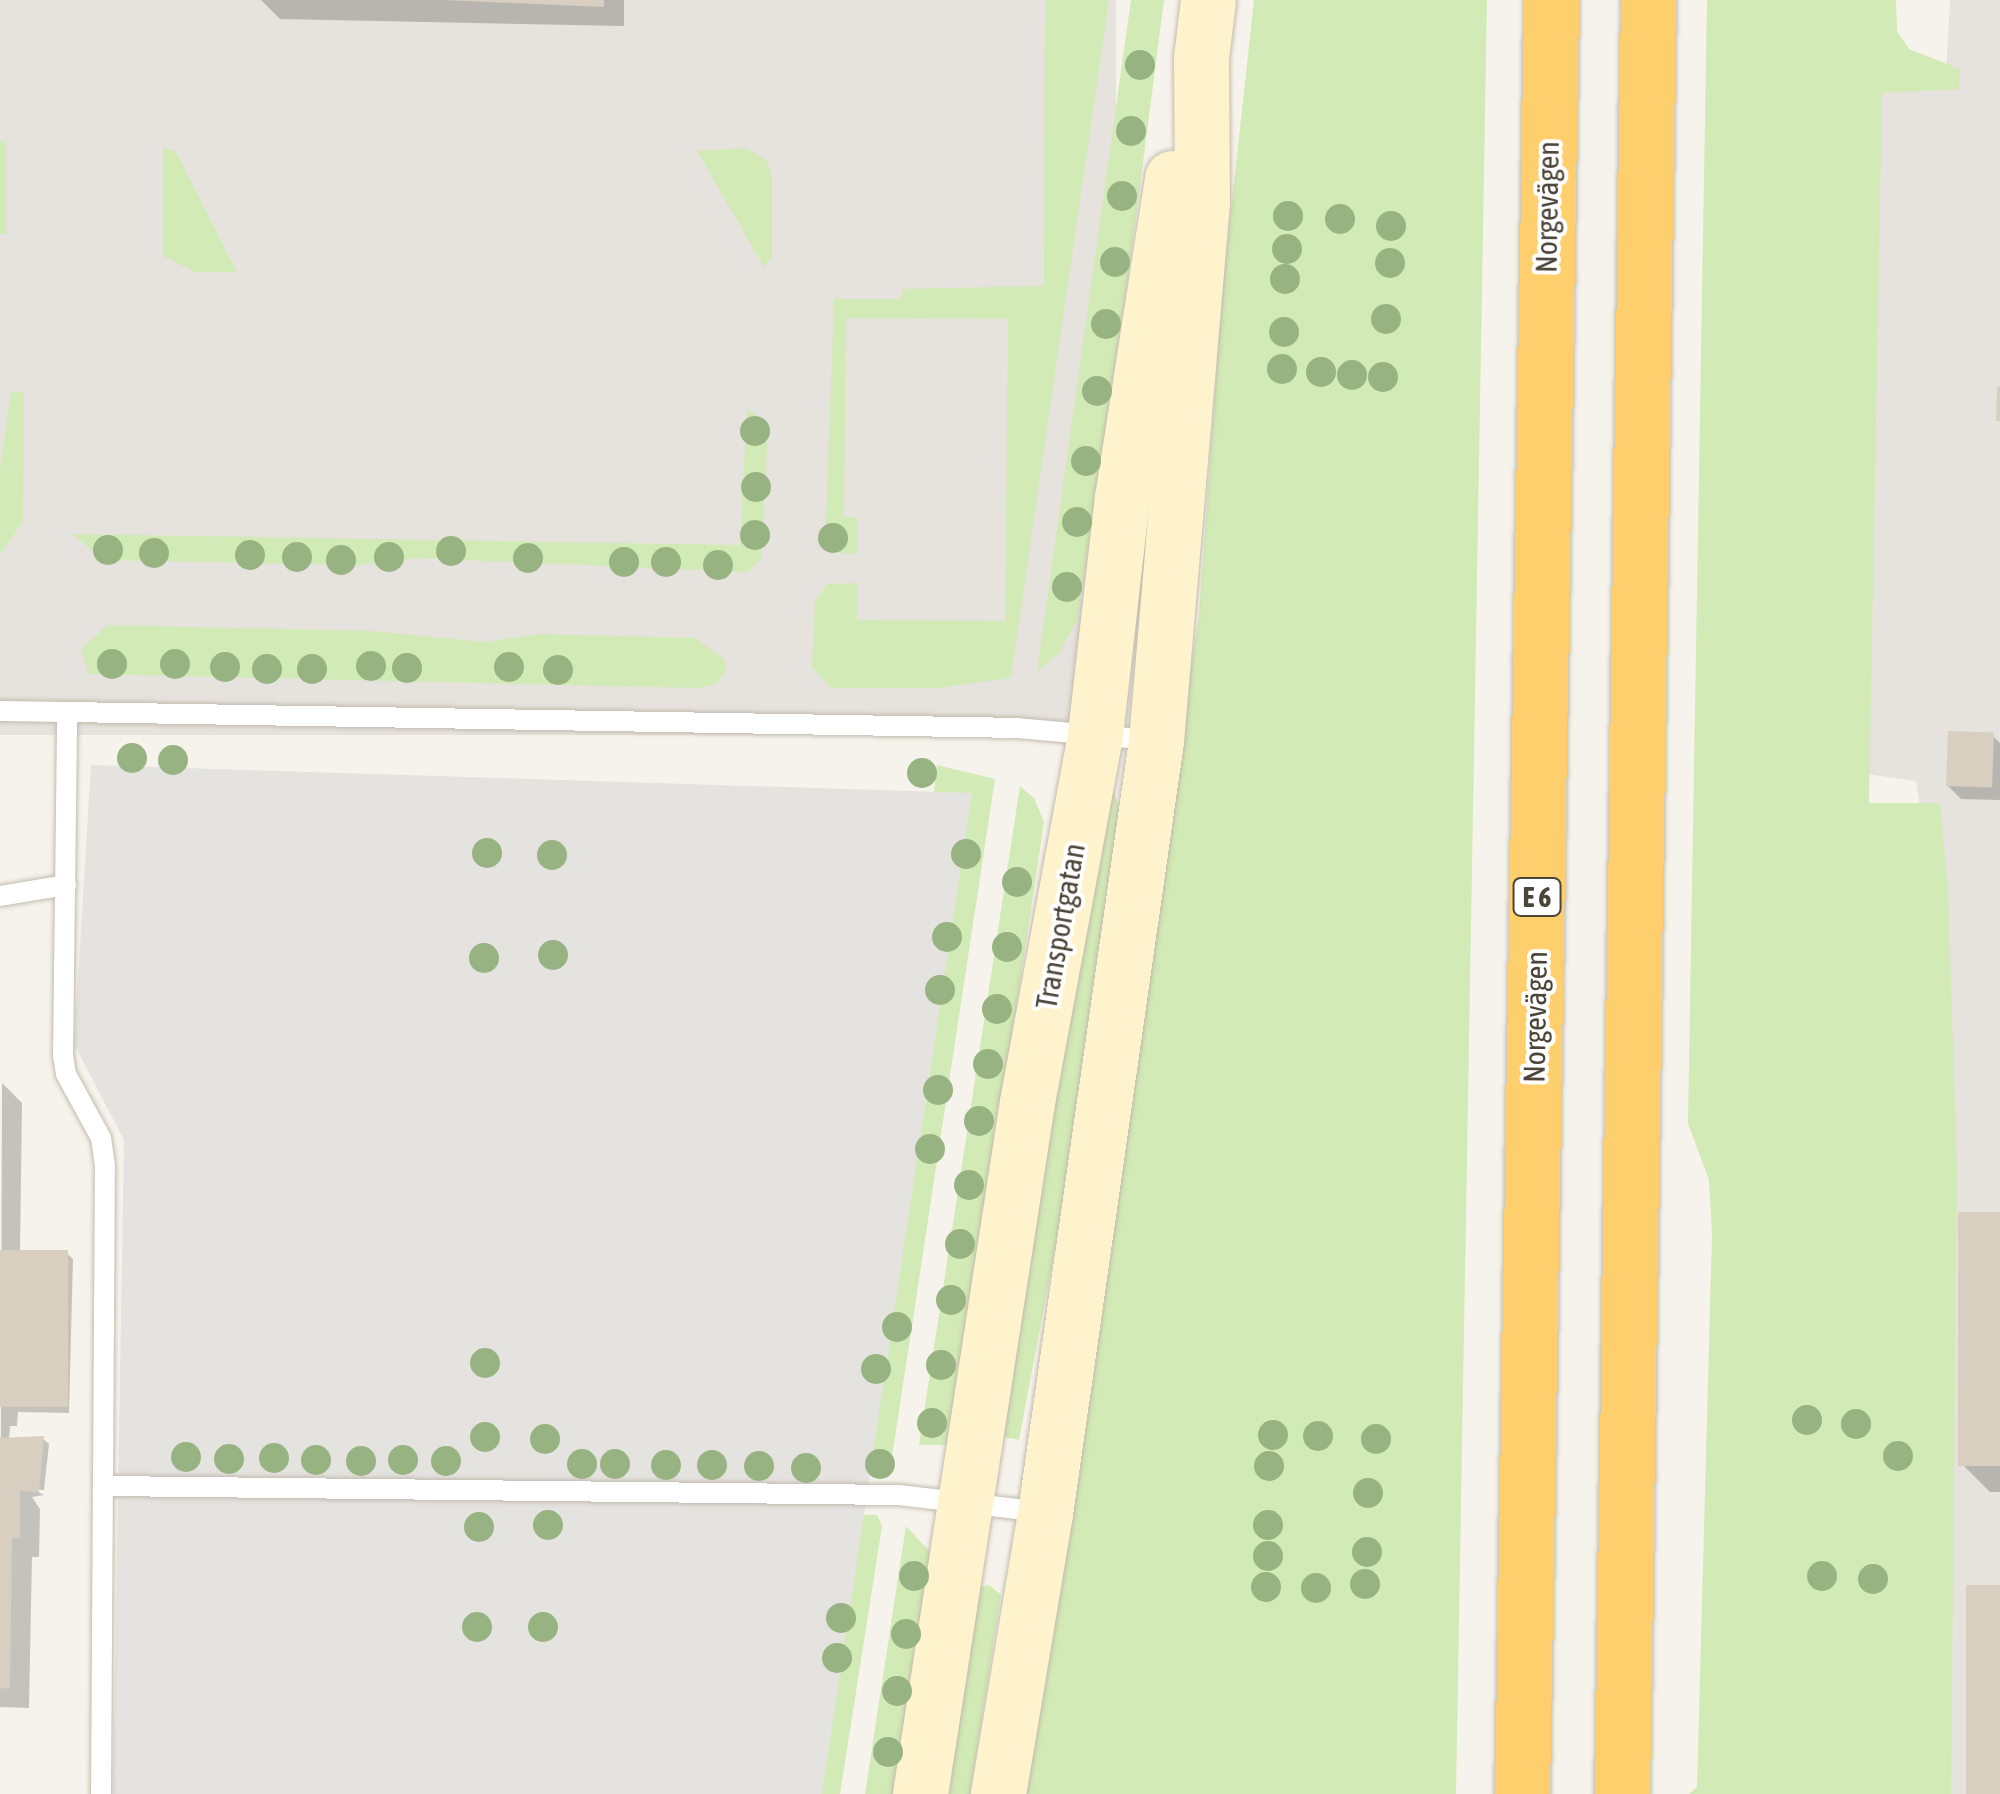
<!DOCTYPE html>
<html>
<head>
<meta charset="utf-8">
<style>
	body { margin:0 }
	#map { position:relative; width:2000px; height:1794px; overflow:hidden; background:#f6f3ec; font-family:"Asap Condensed",sans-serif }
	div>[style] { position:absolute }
	.industrial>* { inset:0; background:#e6e2dd; transform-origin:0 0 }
	.green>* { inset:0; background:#d2eab5; transform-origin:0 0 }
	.parking>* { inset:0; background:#e5e3e0 }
	.shadow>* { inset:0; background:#0003 }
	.building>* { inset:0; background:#d8cfc1; transform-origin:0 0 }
	.roads { filter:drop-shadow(0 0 2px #c2bbae) drop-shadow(0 0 2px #c2bbae) }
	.lane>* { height:20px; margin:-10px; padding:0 10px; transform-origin:10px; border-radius:10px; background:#fff }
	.secondary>* { height:55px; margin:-27.5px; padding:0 27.5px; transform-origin:27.5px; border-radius:27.5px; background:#fff3cd }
	.highway>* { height:55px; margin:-27.5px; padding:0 27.5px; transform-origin:27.5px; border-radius:27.5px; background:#ffcf6e }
	.trees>* { width:30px; height:30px; margin:-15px; border-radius:50%; background:#97b381 }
	span { translate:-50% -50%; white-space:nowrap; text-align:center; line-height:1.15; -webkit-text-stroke:8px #fff; paint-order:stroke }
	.shield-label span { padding:2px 8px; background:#fff; border:2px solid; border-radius:8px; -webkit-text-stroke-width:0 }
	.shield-label { font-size:28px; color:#4b4439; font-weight:700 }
	.street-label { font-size:30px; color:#4b4439 }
</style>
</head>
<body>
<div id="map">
	<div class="industrial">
		<div style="left:0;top:0;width:1116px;height:735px"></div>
		<div style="clip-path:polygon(1950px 0,2000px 0,2000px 1794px,1931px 1794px,1936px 910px,1916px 781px,1845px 771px,1874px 71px,1946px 74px)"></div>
	</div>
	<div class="green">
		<div style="clip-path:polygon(1045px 0,1109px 0,1011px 678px,936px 688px,831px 688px,812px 667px,815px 602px,827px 584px,857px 583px,857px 620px,1005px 621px,1008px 319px,846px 318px,844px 517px,857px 517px,857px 554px,842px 553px,825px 549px,834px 299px,901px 299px,903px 289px,1044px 286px)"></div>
		<div style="clip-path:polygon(1131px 0,1164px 0,1129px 271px,1077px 620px,1059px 653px,1037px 671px)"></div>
		<div style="clip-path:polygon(1254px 0,1487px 0,1456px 1794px,1020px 1794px,1199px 615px,1222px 293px)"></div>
		<div style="clip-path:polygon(1707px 0,1896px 0,1897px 31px,1909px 49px,1960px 69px,1959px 89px,1882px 93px,1869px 803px,1940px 803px,1948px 889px,1957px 1172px,1951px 1794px,1689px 1794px,1697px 1787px,1712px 1234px,1709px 1180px,1688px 1123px)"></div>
		<div style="left:6px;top:141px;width:93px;height:7px;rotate:90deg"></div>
		<div style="clip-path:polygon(163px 147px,176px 152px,237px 272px,195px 272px,163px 256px)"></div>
		<div style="clip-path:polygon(746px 148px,766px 160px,772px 175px,772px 257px,764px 267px,697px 151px)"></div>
		<div style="clip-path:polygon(11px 392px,24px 392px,23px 521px,0 555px,0 470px)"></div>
		<div style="clip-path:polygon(747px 408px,762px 420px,767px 446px,761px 560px,747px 572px,417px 558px,357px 565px,104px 560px,72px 534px,740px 545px)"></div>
		<div style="clip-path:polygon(108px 625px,370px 631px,485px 642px,540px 634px,695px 638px,724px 659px,726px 671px,716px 684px,697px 688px,89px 674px,81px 649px)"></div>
		<div style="clip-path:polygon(937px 765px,995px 779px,889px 1477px,864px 1459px,945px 803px,934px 791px)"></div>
		<div style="clip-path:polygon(1109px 775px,1120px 811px,1059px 1227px,1019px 1440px,1000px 1436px,1102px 776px)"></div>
		<div style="clip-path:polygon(1020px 786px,1034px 798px,1044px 822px,989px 1188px,950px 1445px,919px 1445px)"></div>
		<div style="clip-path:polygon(830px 1514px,877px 1515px,882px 1526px,840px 1794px,803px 1794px)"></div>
		<div style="clip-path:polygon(906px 1526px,932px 1554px,894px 1794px,865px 1794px)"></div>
		<div style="clip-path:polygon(989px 1585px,1001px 1595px,970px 1794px,946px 1794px,979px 1587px)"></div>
	</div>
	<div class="parking">
		<div style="clip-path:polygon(91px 765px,972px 793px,822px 1794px,113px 1794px,124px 1140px,74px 1044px)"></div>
	</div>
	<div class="shadow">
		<div style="clip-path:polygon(261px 0,624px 0,624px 26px,280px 19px)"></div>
		<div style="clip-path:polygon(1993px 736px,2000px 743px,2000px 800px,1961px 799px,1947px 785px)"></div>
		<div style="clip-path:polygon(2px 1083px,22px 1103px,20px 1253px,67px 1253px,73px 1259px,69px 1413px,18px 1412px,17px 1426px,10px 1426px,9px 1440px,43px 1439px,49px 1444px,44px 1490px,33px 1489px,44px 1495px,32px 1497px,40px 1509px,39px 1557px,32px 1557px,29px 1708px,0 1707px)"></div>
		<div style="clip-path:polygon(2000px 1214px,2000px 1492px,1990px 1492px,1963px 1465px)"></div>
	</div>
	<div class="building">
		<div style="clip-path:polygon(442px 0,604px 0,604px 7px)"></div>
		<div style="clip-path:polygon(1997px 387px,2000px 387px,2000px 421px,1996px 421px)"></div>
		<div style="left:1948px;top:731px;width:46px;height:55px;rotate:2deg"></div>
		<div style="left:1958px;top:1212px;width:42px;height:254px"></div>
		<div style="left:0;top:1250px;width:68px;height:157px"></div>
		<div style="clip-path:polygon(44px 1436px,39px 1492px,20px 1491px,20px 1538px,12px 1538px,10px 1689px,0 1688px,0 1438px)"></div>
		<div style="left:1966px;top:1585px;width:34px;height:209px"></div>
	</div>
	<div class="roads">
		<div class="lane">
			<div style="left:0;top:711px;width:67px;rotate:0.9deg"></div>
			<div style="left:0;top:896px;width:67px;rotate:-9.5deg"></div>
			<div style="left:105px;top:1486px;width:794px;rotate:0.65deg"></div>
			<div style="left:899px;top:1495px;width:144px;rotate:6.8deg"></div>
			<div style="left:101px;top:1794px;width:628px;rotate:-89.64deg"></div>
			<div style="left:105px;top:1166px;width:28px;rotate:-98deg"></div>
			<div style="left:101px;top:1138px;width:73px;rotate:-118.7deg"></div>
			<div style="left:66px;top:1074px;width:19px;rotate:-99deg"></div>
			<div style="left:63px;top:1055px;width:343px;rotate:-89.3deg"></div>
			<div style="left:67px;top:712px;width:950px;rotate:0.96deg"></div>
			<div style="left:1017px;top:728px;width:136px;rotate:5.1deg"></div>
		</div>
		<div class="secondary">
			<div style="left:920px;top:1794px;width:700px;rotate:-81.21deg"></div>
			<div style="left:1027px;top:1102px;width:374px;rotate:-79.5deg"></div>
			<div style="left:1095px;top:734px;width:238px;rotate:-83.5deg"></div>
			<div style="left:1122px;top:498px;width:324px;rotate:-81.1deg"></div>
			<div style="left:998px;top:1794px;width:285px;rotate:-80.5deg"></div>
			<div style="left:1045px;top:1513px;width:780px;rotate:-81.82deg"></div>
			<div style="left:1156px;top:741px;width:542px;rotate:-85.13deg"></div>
			<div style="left:1202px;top:201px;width:143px;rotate:-90.4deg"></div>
			<div style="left:1201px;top:58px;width:58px;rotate:-83.1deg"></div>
		</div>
		<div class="highway">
			<div style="left:1522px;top:1794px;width:1794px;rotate:-89.07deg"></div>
			<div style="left:1622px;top:1794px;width:1794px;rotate:-89.17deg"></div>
		</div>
	</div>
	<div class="trees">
		<div style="left:1140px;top:65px"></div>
		<div style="left:1131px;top:131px"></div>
		<div style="left:1122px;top:196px"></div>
		<div style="left:1288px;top:216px"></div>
		<div style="left:1340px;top:219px"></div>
		<div style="left:1391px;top:226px"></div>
		<div style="left:1287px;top:249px"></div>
		<div style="left:1115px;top:262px"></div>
		<div style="left:1390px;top:263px"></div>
		<div style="left:1285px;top:279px"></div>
		<div style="left:1386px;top:319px"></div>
		<div style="left:1106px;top:324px"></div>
		<div style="left:1284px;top:332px"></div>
		<div style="left:1282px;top:369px"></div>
		<div style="left:1321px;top:372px"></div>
		<div style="left:1352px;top:375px"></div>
		<div style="left:1383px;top:377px"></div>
		<div style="left:1097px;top:391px"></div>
		<div style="left:755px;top:431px"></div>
		<div style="left:1086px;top:461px"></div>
		<div style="left:756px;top:487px"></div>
		<div style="left:1077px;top:522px"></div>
		<div style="left:755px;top:535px"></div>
		<div style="left:833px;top:538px"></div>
		<div style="left:108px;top:550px"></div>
		<div style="left:451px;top:551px"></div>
		<div style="left:154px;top:553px"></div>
		<div style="left:250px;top:555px"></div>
		<div style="left:297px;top:557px"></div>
		<div style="left:389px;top:557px"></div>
		<div style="left:528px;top:558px"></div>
		<div style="left:341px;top:560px"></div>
		<div style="left:624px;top:562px"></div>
		<div style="left:666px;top:562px"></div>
		<div style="left:718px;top:565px"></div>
		<div style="left:1067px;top:587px"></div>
		<div style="left:112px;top:664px"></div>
		<div style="left:175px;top:664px"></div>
		<div style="left:371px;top:666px"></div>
		<div style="left:225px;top:667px"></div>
		<div style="left:509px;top:667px"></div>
		<div style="left:407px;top:668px"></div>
		<div style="left:267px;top:669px"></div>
		<div style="left:312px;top:669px"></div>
		<div style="left:558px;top:670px"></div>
		<div style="left:132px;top:758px"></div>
		<div style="left:173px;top:760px"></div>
		<div style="left:922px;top:773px"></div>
		<div style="left:487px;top:853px"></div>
		<div style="left:966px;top:854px"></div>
		<div style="left:552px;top:855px"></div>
		<div style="left:1017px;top:882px"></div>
		<div style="left:947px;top:937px"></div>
		<div style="left:1007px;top:947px"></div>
		<div style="left:553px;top:955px"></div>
		<div style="left:484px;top:958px"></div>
		<div style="left:940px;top:990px"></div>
		<div style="left:997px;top:1009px"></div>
		<div style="left:988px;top:1064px"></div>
		<div style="left:938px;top:1090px"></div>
		<div style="left:979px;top:1121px"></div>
		<div style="left:930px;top:1149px"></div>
		<div style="left:969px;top:1185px"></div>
		<div style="left:960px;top:1244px"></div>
		<div style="left:951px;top:1300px"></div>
		<div style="left:897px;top:1327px"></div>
		<div style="left:485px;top:1363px"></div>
		<div style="left:941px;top:1365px"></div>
		<div style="left:876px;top:1369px"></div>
		<div style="left:1807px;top:1420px"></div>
		<div style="left:932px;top:1423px"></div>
		<div style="left:1856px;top:1424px"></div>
		<div style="left:1273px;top:1435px"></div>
		<div style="left:1318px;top:1436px"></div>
		<div style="left:485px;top:1437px"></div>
		<div style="left:545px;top:1439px"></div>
		<div style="left:1376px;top:1439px"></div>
		<div style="left:1898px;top:1456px"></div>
		<div style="left:186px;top:1457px"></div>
		<div style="left:274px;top:1458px"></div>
		<div style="left:229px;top:1459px"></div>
		<div style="left:316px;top:1460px"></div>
		<div style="left:403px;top:1460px"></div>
		<div style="left:361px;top:1461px"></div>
		<div style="left:446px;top:1461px"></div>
		<div style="left:582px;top:1464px"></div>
		<div style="left:615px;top:1464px"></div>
		<div style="left:880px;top:1464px"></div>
		<div style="left:666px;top:1465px"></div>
		<div style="left:712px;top:1465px"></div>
		<div style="left:759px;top:1466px"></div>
		<div style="left:1269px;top:1466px"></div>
		<div style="left:806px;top:1468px"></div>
		<div style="left:1368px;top:1493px"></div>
		<div style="left:548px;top:1525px"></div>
		<div style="left:1268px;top:1525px"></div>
		<div style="left:479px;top:1527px"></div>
		<div style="left:1367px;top:1552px"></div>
		<div style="left:1268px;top:1556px"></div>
		<div style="left:914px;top:1576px"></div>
		<div style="left:1822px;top:1576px"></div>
		<div style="left:1873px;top:1579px"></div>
		<div style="left:1365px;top:1584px"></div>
		<div style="left:1266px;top:1587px"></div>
		<div style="left:1316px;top:1588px"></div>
		<div style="left:841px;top:1618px"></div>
		<div style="left:477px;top:1627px"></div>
		<div style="left:543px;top:1627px"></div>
		<div style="left:906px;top:1634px"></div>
		<div style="left:837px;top:1658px"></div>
		<div style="left:897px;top:1691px"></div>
		<div style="left:888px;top:1752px"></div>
	</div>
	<div class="shield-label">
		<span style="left:1537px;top:897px">E 6</span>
	</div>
	<div class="street-label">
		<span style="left:1547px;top:207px;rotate:-89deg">Norgevägen</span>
		<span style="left:1060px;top:926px;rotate:-80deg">Transportgatan</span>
		<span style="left:1535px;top:1017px;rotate:-89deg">Norgevägen</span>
	</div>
</div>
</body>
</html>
